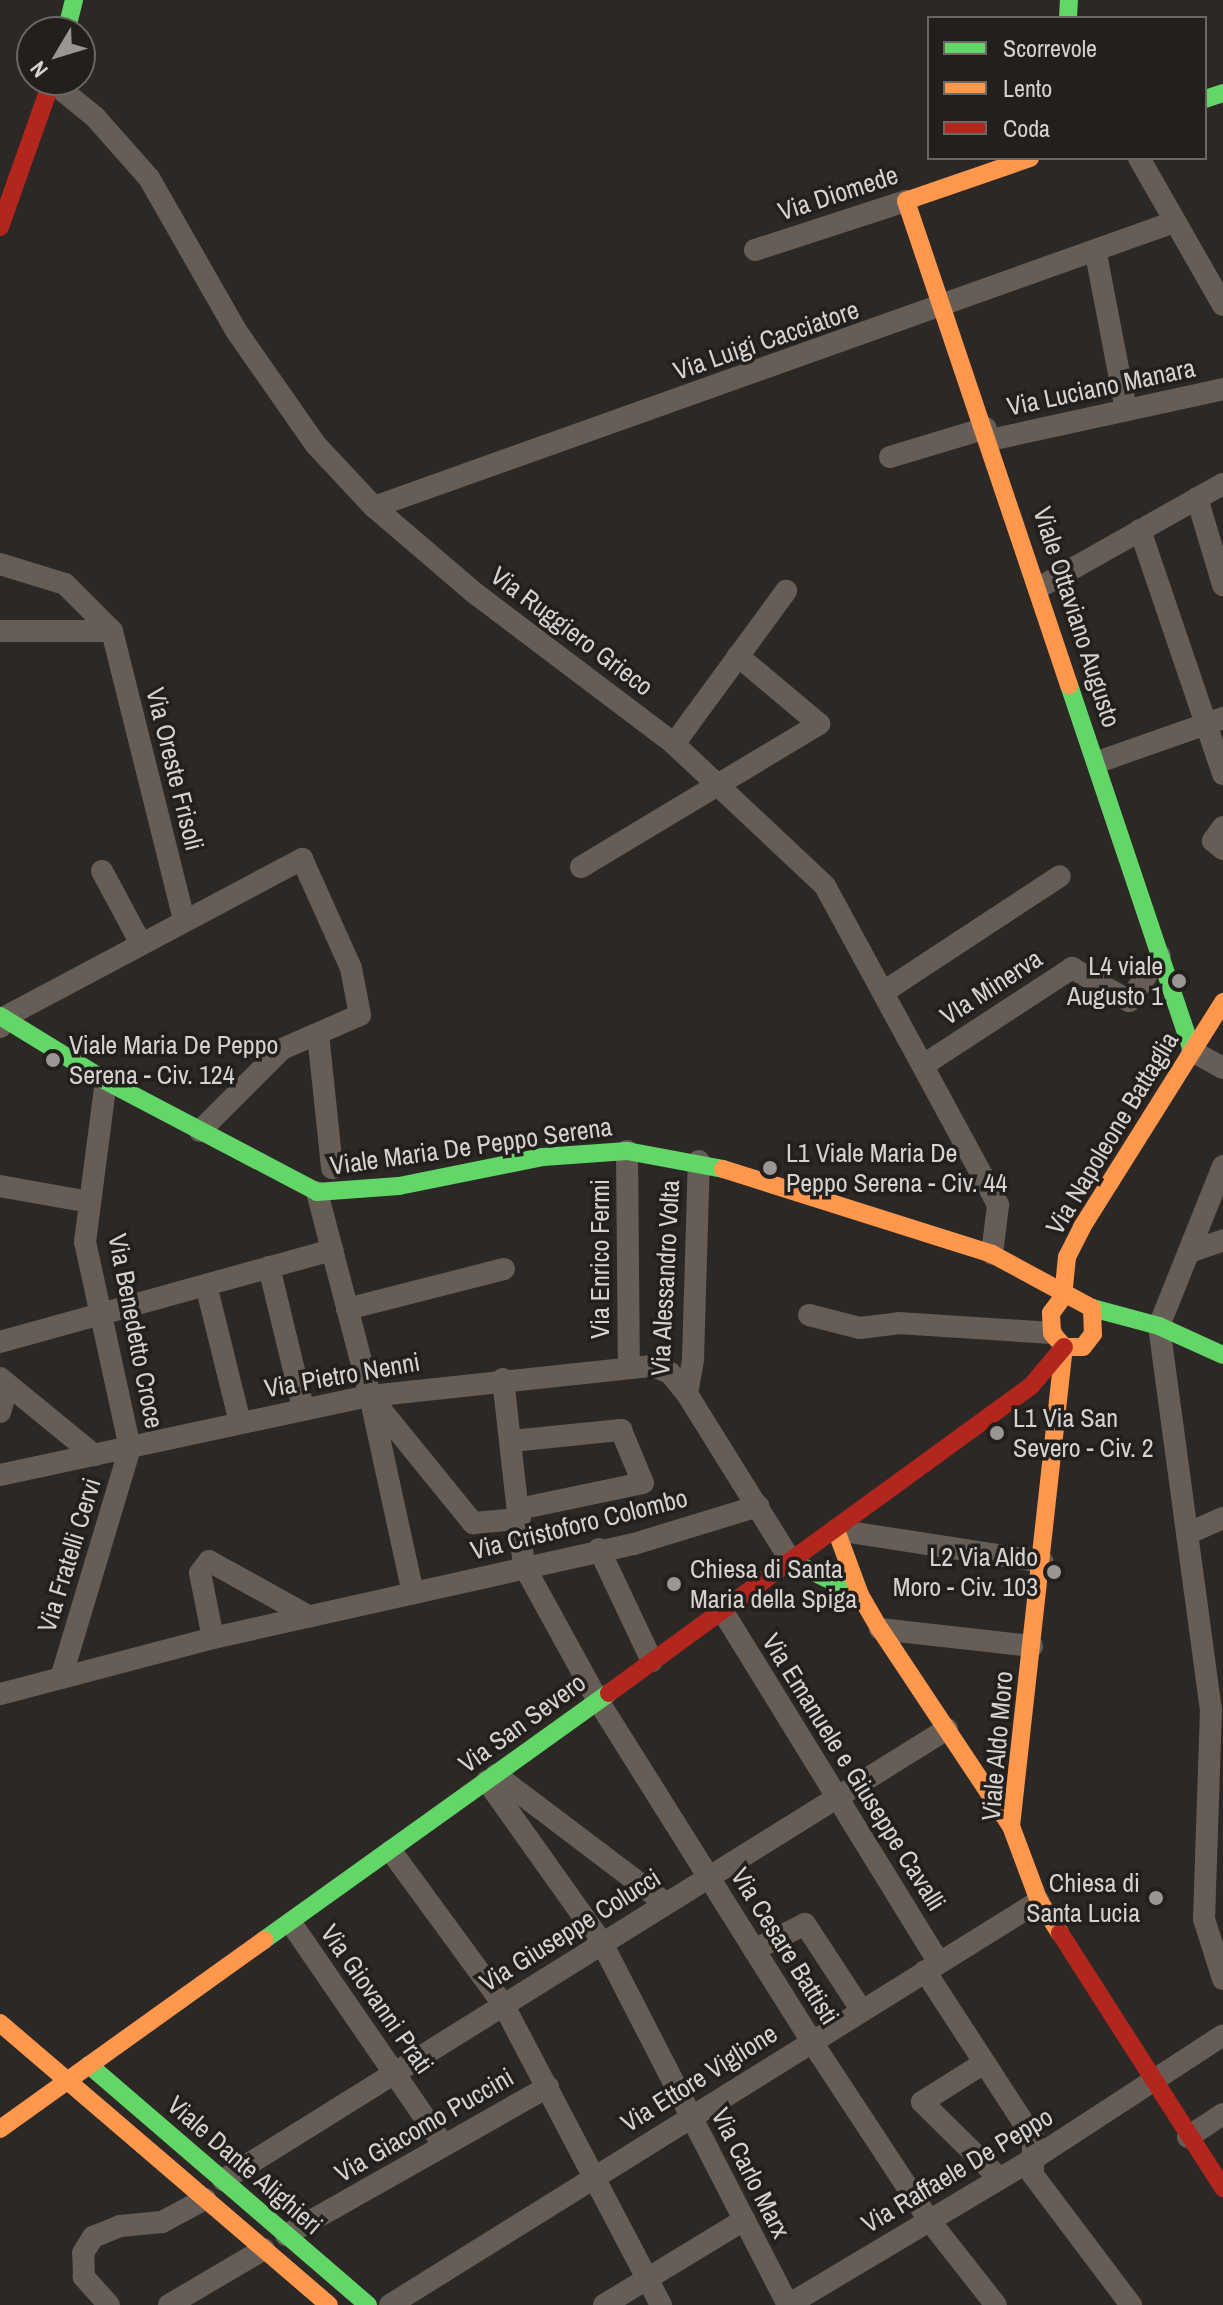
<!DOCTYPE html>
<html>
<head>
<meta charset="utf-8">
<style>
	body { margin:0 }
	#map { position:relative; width:1223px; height:2305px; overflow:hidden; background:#2b2826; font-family:"Archivo Narrow",sans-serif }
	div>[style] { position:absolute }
	.street>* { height:22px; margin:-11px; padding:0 11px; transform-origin:11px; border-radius:11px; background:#665e56 }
	.fast>* { height:18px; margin:-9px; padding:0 9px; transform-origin:9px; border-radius:9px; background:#63d668 }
	.slow>* { height:18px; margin:-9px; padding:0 9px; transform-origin:9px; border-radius:9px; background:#ff974d }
	.jam>* { height:18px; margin:-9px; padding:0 9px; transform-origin:9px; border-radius:9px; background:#b3261e }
	.dots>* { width:22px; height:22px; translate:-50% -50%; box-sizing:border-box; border:4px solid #231f1c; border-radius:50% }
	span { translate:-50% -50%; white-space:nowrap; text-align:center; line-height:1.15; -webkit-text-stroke:7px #231f1c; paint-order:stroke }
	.street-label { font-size:26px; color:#d5d2d0 }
	.poi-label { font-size:26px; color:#d5d2d0 }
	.right { translate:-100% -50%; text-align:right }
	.left { translate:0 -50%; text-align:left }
	.legend { position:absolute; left:927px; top:16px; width:280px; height:144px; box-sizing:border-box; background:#231f1c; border:2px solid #6a6764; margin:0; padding:10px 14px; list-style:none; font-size:24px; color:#d5d2d0 }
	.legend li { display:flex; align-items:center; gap:16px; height:40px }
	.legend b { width:40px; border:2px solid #6a6764 }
	.north { position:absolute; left:16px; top:16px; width:80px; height:80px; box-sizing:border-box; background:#231f1c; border:2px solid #6a6764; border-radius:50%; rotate:232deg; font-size:22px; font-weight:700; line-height:32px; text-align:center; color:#d5d2d0 }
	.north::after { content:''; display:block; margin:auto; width:28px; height:36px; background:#9a9694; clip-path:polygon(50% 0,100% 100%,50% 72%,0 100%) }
</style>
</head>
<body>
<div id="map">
	<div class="street">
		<div style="left:52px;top:82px;width:55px;rotate:39.1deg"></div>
		<div style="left:95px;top:117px;width:81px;rotate:48.5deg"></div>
		<div style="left:149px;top:178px;width:177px;rotate:60.3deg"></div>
		<div style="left:237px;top:332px;width:136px;rotate:55.1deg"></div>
		<div style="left:315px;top:444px;width:86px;rotate:46.9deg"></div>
		<div style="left:374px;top:507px;width:134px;rotate:40.5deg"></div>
		<div style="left:476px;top:594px;width:248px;rotate:37.1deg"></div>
		<div style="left:674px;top:744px;width:207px;rotate:43.2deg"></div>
		<div style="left:825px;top:886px;width:363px;rotate:61.5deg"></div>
		<div style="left:998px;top:1205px;width:49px;rotate:97deg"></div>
		<div style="left:1139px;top:158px;width:169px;rotate:60.3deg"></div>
		<div style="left:755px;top:250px;width:159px;rotate:-18deg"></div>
		<div style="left:1096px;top:254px;width:159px;rotate:79.1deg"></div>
		<div style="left:990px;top:440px;width:239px;rotate:-12.3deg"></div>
		<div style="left:890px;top:457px;width:100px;rotate:-16.8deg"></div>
		<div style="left:1197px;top:498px;width:91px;rotate:73.4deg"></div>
		<div style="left:374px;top:507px;width:849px;rotate:-19.61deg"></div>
		<div style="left:1140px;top:530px;width:258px;rotate:71.2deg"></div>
		<div style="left:0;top:564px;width:68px;rotate:17.1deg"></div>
		<div style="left:65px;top:584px;width:66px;rotate:45deg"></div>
		<div style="left:112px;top:631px;width:298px;rotate:76deg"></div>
		<div style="left:1040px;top:587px;width:210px;rotate:-29.4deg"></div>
		<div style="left:0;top:631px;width:112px"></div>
		<div style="left:674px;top:744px;width:190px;rotate:-53.8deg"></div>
		<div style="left:1098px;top:762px;width:133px;rotate:-19.4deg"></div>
		<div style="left:1223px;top:827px;width:17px;rotate:126deg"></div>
		<div style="left:1213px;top:841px;width:13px;rotate:39deg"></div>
		<div style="left:581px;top:867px;width:278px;rotate:-31deg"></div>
		<div style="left:819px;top:724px;width:106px;rotate:-140deg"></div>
		<div style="left:102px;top:871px;width:81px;rotate:61.8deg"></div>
		<div style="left:885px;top:991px;width:209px;rotate:-33.3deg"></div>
		<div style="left:0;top:1027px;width:9px;rotate:-72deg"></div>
		<div style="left:3px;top:1018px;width:339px;rotate:-28deg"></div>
		<div style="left:302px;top:859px;width:120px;rotate:65.8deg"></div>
		<div style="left:351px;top:968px;width:48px;rotate:79.2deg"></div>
		<div style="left:360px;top:1015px;width:85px;rotate:156.4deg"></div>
		<div style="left:282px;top:1049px;width:116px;rotate:135deg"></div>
		<div style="left:318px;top:1034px;width:135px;rotate:84deg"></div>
		<div style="left:1192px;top:1051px;width:35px;rotate:29deg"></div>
		<div style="left:925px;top:1064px;width:176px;rotate:-33.1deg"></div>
		<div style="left:1072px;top:968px;width:66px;rotate:30.1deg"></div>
		<div style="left:1129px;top:1001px;width:55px;rotate:-56deg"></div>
		<div style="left:627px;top:1151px;width:216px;rotate:89.5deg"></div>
		<div style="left:1223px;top:1166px;width:172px;rotate:111.8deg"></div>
		<div style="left:1159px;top:1326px;width:387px;rotate:82.3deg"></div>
		<div style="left:1211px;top:1709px;width:210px;rotate:91.9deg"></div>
		<div style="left:1204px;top:1919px;width:63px;rotate:72.4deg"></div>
		<div style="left:0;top:1186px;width:91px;rotate:10.1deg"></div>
		<div style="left:317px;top:1192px;width:211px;rotate:75.4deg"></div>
		<div style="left:370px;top:1396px;width:202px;rotate:77.7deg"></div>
		<div style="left:1189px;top:1252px;width:36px;rotate:-19deg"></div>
		<div style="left:269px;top:1267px;width:145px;rotate:76.4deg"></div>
		<div style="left:206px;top:1285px;width:141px;rotate:76.1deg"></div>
		<div style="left:347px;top:1309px;width:162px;rotate:-14.3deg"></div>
		<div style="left:809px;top:1315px;width:53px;rotate:14.3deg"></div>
		<div style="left:860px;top:1328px;width:38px;rotate:-7deg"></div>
		<div style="left:898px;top:1323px;width:154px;rotate:3.7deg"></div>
		<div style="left:0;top:1342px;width:345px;rotate:-15.5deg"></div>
		<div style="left:0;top:1378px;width:122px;rotate:39.3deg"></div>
		<div style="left:503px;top:1379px;width:188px;rotate:83.6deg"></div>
		<div style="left:524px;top:1566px;width:152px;rotate:61.2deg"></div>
		<div style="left:597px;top:1699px;width:405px;rotate:57.9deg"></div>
		<div style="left:812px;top:2042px;width:213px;rotate:56.7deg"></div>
		<div style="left:929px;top:2220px;width:108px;rotate:51.8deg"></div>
		<div style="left:687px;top:1394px;width:36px;rotate:-80deg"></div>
		<div style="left:693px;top:1359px;width:198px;rotate:-88.3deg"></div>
		<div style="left:373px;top:1400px;width:159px;rotate:50.9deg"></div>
		<div style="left:473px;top:1523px;width:47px;rotate:-4.9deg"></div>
		<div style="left:0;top:1412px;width:28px;rotate:-73deg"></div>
		<div style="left:512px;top:1441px;width:110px;rotate:-5.8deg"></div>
		<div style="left:621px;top:1430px;width:57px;rotate:67.5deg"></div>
		<div style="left:643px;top:1483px;width:127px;rotate:168.2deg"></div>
		<div style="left:0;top:1475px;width:378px;rotate:-12.1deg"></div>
		<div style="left:370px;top:1396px;width:284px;rotate:-6.1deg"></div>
		<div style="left:652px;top:1366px;width:19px;rotate:21deg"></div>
		<div style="left:670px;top:1373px;width:27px;rotate:51deg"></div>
		<div style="left:687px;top:1394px;width:197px;rotate:58.1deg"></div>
		<div style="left:836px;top:1530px;width:209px;rotate:8.8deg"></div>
		<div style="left:1187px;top:1534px;width:39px;rotate:-24deg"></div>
		<div style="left:599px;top:1549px;width:124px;rotate:64.7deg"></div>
		<div style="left:722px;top:1610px;width:414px;rotate:58.4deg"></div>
		<div style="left:880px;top:1629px;width:153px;rotate:6.4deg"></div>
		<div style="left:213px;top:1638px;width:66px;rotate:-101.3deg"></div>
		<div style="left:200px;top:1573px;width:15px;rotate:-53deg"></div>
		<div style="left:209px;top:1561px;width:115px;rotate:29deg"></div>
		<div style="left:61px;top:1678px;width:240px;rotate:-73.3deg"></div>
		<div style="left:130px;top:1448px;width:211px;rotate:-102.3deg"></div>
		<div style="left:85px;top:1242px;width:162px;rotate:-82.6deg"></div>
		<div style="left:0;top:1694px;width:220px;rotate:-14.7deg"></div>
		<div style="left:213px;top:1638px;width:431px;rotate:-12.6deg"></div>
		<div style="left:634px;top:1544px;width:130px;rotate:-17deg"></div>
		<div style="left:496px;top:1775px;width:212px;rotate:37.1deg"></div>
		<div style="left:487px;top:1781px;width:199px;rotate:54.6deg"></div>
		<div style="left:602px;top:1943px;width:407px;rotate:62.8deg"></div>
		<div style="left:391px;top:1851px;width:190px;rotate:53.8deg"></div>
		<div style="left:503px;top:2004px;width:340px;rotate:62.3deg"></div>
		<div style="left:291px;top:1923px;width:270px;rotate:55.5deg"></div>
		<div style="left:754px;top:1950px;width:57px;rotate:-27deg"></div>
		<div style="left:805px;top:1924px;width:104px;rotate:56.8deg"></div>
		<div style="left:925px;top:1971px;width:198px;rotate:57deg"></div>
		<div style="left:1033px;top:2137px;width:38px;rotate:90deg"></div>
		<div style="left:1033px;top:2175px;width:163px;rotate:53deg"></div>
		<div style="left:984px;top:2063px;width:73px;rotate:147.8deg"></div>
		<div style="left:922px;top:2102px;width:108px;rotate:44.6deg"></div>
		<div style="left:1188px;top:2137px;width:42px;rotate:-33.3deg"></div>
		<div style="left:223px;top:2180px;width:853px;rotate:-31.92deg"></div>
		<div style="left:286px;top:2235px;width:301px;rotate:-29.5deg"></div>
		<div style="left:109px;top:2305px;width:38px;rotate:-132deg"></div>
		<div style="left:84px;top:2277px;width:24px;rotate:-92deg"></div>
		<div style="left:83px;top:2253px;width:19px;rotate:-58deg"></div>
		<div style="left:93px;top:2237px;width:29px;rotate:-22deg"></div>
		<div style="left:120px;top:2226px;width:42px;rotate:-5.4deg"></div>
		<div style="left:162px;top:2222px;width:49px;rotate:-28.1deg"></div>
		<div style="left:169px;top:2305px;width:110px;rotate:-30.5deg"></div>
		<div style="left:390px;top:2305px;width:764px;rotate:-31.9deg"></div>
		<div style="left:604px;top:2305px;width:164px;rotate:-31.3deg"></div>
		<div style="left:788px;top:2305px;width:282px;rotate:-30.8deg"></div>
		<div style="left:1030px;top:2161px;width:230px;rotate:-33.1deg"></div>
	</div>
	<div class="fast">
		<div style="left:1068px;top:18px;width:18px;rotate:-87deg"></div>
		<div style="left:66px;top:32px;width:33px;rotate:-76deg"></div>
		<div style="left:1205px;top:99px;width:19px;rotate:-18deg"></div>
		<div style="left:1069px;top:685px;width:386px;rotate:71.4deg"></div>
		<div style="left:0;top:1016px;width:124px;rotate:31.5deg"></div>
		<div style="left:106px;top:1081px;width:238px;rotate:27.7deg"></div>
		<div style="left:317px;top:1192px;width:82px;rotate:-4.2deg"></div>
		<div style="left:399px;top:1186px;width:147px;rotate:-11.4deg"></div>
		<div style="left:543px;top:1157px;width:84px;rotate:-4.1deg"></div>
		<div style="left:627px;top:1151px;width:98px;rotate:10.6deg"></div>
		<div style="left:1092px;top:1308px;width:69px;rotate:15deg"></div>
		<div style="left:1159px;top:1326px;width:70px;rotate:24.4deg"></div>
		<div style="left:791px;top:1561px;width:77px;rotate:26.2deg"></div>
		<div style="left:264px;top:1940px;width:424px;rotate:-35.6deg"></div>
		<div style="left:89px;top:2065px;width:368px;rotate:40.7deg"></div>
	</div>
	<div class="slow">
		<div style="left:1030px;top:158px;width:131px;rotate:160.9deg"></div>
		<div style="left:906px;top:201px;width:511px;rotate:71.39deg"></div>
		<div style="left:723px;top:1169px;width:282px;rotate:17.5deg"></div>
		<div style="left:992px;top:1254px;width:114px;rotate:28.4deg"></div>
		<div style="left:1092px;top:1308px;width:26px;rotate:88deg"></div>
		<div style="left:1093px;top:1334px;width:16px;rotate:128deg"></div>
		<div style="left:1083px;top:1347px;width:19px;rotate:180deg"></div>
		<div style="left:1064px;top:1347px;width:18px;rotate:-131deg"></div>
		<div style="left:1052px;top:1333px;width:20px;rotate:-93deg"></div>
		<div style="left:1051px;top:1313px;width:20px;rotate:-53deg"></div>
		<div style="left:1063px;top:1297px;width:40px;rotate:-84.3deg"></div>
		<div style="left:1067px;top:1257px;width:34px;rotate:-63deg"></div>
		<div style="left:1082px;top:1227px;width:266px;rotate:-57.9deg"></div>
		<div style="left:836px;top:1530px;width:69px;rotate:69.7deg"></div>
		<div style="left:860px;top:1595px;width:39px;rotate:60deg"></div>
		<div style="left:880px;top:1629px;width:237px;rotate:56.4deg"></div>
		<div style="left:1060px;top:1933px;width:38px;rotate:-123deg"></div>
		<div style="left:1039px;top:1901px;width:80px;rotate:-110.5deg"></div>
		<div style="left:1011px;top:1826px;width:482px;rotate:-83.7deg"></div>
		<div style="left:0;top:2023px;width:433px;rotate:40.6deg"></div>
		<div style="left:0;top:2129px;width:325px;rotate:-35.6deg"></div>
	</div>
	<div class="jam">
		<div style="left:0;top:227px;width:156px;rotate:-70.5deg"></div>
		<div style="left:609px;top:1693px;width:522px;rotate:-36.04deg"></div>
		<div style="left:1031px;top:1386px;width:51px;rotate:-49.8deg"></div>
		<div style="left:1060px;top:1933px;width:303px;rotate:57.4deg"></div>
	</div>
	<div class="dots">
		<div style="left:1179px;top:981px;background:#9a9694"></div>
		<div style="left:53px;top:1060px;background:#9a9694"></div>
		<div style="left:770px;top:1168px;background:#9a9694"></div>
		<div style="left:997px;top:1433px;background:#9a9694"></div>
		<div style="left:1054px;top:1572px;background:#9a9694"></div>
		<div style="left:674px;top:1584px;background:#9a9694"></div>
		<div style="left:1156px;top:1898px;background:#9a9694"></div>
	</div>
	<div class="street-label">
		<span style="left:838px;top:193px;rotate:-18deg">Via Diomede</span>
		<span style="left:766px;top:340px;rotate:-19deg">Via Luigi Cacciatore</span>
		<span style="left:1101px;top:387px;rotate:-12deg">Via Luciano Manara</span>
		<span style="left:1077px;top:617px;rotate:72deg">Viale Ottaviano Augusto</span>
		<span style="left:572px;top:631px;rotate:37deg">Via Ruggiero Grieco</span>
		<span style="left:175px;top:769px;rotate:76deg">Via Oreste Frisoli</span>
		<span style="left:991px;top:987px;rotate:-33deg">VIa Minerva</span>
		<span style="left:1112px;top:1133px;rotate:-59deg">Via Napoleone Battaglia</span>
		<span style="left:471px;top:1146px;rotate:-8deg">Viale Maria De Peppo Serena</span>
		<span style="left:600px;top:1259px;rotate:-90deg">Via Enrico Fermi</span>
		<span style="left:665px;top:1278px;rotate:-87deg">Via Alessandro Volta</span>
		<span style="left:136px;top:1331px;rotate:79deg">Via Benedetto Croce</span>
		<span style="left:342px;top:1375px;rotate:-10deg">Via Pietro Nenni</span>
		<span style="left:579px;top:1524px;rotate:-14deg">Via Cristoforo Colombo</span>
		<span style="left:69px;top:1555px;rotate:-73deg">Via Fratelli Cervi</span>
		<span style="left:522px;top:1723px;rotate:-36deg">Via San Severo</span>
		<span style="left:997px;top:1746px;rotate:-85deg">Viale Aldo Moro</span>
		<span style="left:854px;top:1772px;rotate:58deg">Via Emanuele e Giuseppe Cavalli</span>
		<span style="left:570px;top:1930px;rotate:-32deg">Via Giuseppe Colucci</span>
		<span style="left:785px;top:1946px;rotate:58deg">Via Cesare Battisti</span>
		<span style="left:377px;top:1999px;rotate:55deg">Via Giovanni Prati</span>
		<span style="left:699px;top:2078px;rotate:-32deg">Via Ettore Viglione</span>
		<span style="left:424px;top:2125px;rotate:-30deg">Via Giacomo Puccini</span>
		<span style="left:245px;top:2165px;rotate:41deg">Viale Dante Alighieri</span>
		<span style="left:957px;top:2170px;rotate:-31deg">Via Raffaele De Peppo</span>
		<span style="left:751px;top:2173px;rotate:63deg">Via Carlo Marx</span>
	</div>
	<div class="poi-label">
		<span class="right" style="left:1163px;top:981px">L4 viale<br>Augusto 1</span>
		<span class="left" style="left:69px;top:1060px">Viale Maria De Peppo<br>Serena - Civ. 124</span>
		<span class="left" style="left:786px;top:1168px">L1 Viale Maria De<br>Peppo Serena - Civ. 44</span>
		<span class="left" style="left:1013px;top:1433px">L1 Via San<br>Severo - Civ. 2</span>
		<span class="right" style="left:1038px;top:1572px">L2 Via Aldo<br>Moro - Civ. 103</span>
		<span class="left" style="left:690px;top:1584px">Chiesa di Santa<br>Maria della Spiga</span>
		<span class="right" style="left:1140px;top:1898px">Chiesa di<br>Santa Lucia</span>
	</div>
	<ul class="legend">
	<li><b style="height:10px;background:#63d668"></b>Scorrevole</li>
	<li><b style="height:10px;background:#ff974d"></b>Lento</li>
	<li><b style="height:10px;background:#b3261e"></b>Coda</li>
	</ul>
	<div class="north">N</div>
</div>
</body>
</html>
